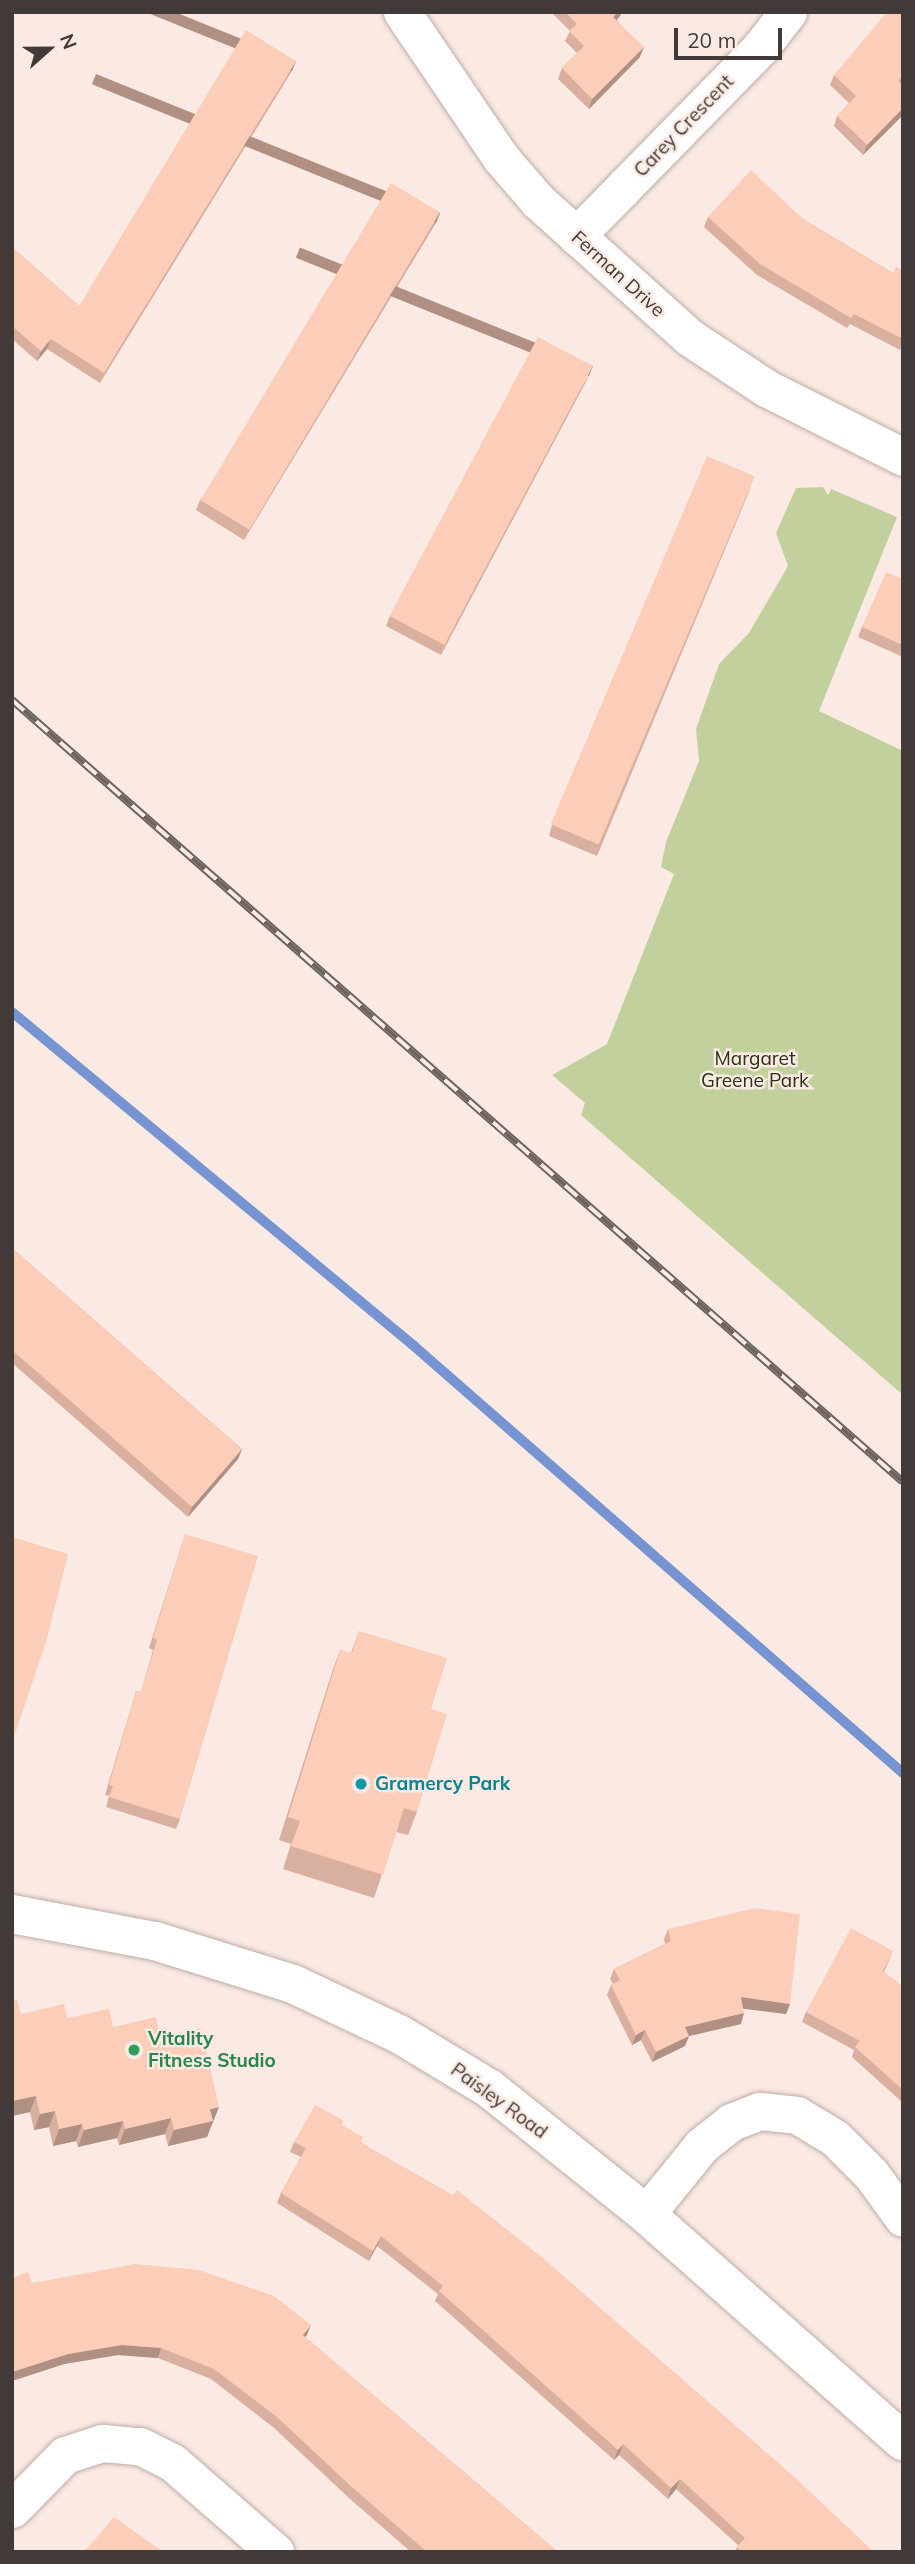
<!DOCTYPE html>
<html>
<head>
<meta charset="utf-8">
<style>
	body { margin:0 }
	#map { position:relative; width:915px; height:2564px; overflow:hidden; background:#fbeae3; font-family:Mulish,sans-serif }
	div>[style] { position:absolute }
	.green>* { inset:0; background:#c2d09d }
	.stream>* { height:10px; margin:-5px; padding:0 5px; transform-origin:5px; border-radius:5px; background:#7693d2 }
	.roads { filter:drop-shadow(0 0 2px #bdada6) drop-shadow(0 0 2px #bdada6) }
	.street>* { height:37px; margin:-18.5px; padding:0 18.5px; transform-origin:18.5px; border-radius:18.5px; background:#fff }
	.secondary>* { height:38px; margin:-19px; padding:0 19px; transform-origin:19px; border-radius:19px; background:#fff }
	.rail>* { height:8px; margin-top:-4px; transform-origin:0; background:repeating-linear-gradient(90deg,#fbeae3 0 16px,#6d6360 0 32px); box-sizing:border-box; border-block:2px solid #6d6360 }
	.wall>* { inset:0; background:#d9b09f }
	.shaded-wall>* { inset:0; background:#b09082; transform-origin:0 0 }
	.building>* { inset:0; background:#fccdb9; transform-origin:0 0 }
	.dots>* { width:19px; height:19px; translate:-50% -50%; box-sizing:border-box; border:4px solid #fbeae3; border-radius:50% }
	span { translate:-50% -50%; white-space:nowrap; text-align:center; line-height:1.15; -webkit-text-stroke:5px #fbeae3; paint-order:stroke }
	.street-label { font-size:19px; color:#413a38 }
	.park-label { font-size:19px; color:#2a3111 }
	.culture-label { font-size:19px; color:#0d838f; font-weight:700 }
	.left { translate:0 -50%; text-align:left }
	.leisure-label { font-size:19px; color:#27864d; font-weight:700 }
	.frame { position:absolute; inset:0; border:14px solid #413a38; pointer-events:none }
	.north { position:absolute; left:14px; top:14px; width:70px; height:70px; -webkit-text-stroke:5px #fbeae3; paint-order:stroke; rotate:69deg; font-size:19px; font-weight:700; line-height:28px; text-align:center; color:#413a38 }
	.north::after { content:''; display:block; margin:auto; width:24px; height:32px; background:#413a38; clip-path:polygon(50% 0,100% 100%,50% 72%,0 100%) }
	.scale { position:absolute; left:674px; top:28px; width:108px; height:32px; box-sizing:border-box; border:4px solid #413a38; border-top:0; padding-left:9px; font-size:21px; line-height:24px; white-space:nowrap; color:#413a38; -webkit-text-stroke:5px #fbeae3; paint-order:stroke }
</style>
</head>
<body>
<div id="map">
	<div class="green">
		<div style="clip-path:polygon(823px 487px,828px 495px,831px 489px,897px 517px,819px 711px,903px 751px,903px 1395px,581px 1115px,585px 1103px,552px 1075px,607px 1044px,674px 874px,661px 867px,666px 842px,699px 761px,696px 729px,719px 664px,749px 633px,788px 566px,776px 533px,796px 488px)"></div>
	</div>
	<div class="stream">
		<div style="left:12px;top:1012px;width:523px;rotate:39.72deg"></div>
		<div style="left:414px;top:1346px;width:649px;rotate:41.13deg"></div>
	</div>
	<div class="roads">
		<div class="street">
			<div style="left:402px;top:12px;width:176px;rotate:55.9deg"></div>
			<div style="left:501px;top:158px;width:57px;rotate:49.3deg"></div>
			<div style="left:538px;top:201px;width:203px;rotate:42deg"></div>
			<div style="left:689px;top:337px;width:92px;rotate:33.5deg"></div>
			<div style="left:766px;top:388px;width:153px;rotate:26.7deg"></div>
			<div style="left:576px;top:236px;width:263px;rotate:-45.6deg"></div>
			<div style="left:760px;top:48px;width:46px;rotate:-52.1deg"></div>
			<div style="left:646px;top:2214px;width:89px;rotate:-50.9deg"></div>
			<div style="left:702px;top:2145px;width:37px;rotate:-38deg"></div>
			<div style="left:731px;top:2122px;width:31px;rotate:-21deg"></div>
			<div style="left:760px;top:2111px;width:37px;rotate:6deg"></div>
			<div style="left:797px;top:2115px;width:44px;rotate:31.2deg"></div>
			<div style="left:835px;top:2138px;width:51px;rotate:45deg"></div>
			<div style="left:871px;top:2174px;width:54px;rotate:54deg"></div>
			<div style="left:12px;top:2509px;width:76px;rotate:-45.5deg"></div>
			<div style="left:65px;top:2455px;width:39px;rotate:-18deg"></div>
			<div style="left:102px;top:2443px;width:38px;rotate:5deg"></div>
			<div style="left:140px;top:2446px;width:36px;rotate:27deg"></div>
			<div style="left:172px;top:2462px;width:137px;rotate:41.1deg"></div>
		</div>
		<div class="secondary">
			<div style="left:12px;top:1914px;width:146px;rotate:10.7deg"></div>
			<div style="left:155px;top:1941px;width:145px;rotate:17.3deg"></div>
			<div style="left:293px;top:1984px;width:117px;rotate:25.3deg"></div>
			<div style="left:399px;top:2034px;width:106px;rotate:31.1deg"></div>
			<div style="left:490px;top:2089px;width:200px;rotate:38.7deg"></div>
			<div style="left:646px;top:2214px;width:343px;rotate:41.5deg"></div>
		</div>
	</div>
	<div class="rail">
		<div style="left:12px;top:700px;width:1185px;rotate:41.27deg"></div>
	</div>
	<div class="wall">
		<div style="clip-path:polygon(551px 12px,622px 12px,620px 16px,617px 20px,640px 57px,589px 109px,558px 79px,562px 68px,577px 53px,565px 41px,570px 31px)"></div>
		<div style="clip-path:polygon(903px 12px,903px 81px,901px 84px,903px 86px,903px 115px,863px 155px,834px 126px,837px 116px,849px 103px,830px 85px,834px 75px)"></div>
		<div style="clip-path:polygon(296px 61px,292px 71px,100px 383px,47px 349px,37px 361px,12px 339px,12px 247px,79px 306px)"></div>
		<div style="clip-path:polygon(440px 213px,436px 223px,244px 540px,196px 510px,200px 500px)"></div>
		<div style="clip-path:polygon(708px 217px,803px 219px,893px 273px,903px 270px,903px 344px,900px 350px,850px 324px,847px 328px,757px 275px,704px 227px)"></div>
		<div style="clip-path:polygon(589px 376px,441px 655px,386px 626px,390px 616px)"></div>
		<div style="clip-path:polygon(751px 487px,597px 856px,549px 836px,552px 825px)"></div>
		<div style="clip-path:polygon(903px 579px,903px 657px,858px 637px,862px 627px)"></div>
		<div style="clip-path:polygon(12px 1248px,242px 1449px,238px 1459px,188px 1517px,12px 1363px)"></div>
		<div style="clip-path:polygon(185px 1534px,180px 1819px,176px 1829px,106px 1807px,109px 1796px,105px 1795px,133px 1701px,136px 1691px,141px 1692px,153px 1650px,149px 1648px)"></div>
		<div style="clip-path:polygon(359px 1631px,431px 1709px,417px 1812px,408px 1835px,396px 1832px,374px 1898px,283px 1869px,291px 1844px,279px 1840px,332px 1672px,340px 1650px,351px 1653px)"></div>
		<div style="clip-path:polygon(668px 1929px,790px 2004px,786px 2014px,743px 2008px,741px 2024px,689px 2036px,685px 2046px,652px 2062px,641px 2040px,632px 2045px,607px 1995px,611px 1985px,613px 1984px,610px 1979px,614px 1969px,665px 1944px,664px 1939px)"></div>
		<div style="clip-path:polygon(893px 1951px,884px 1972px,903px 1987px,903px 2103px,852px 2057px,854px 2050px,802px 2022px,806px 2012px)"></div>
		<div style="clip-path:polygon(12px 2001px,21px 2014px,67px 2018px,161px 2037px,213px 2123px,212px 2123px,207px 2137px,168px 2146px,165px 2134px,119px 2145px,117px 2138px,78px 2147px,76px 2141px,53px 2146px,49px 2127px,34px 2130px,30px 2112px,12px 2116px)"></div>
		<div style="clip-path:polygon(343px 2120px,341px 2125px,361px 2142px,874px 2552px,735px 2552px,738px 2545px,676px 2489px,668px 2499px,619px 2455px,614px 2460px,435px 2301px,438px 2294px,377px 2246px,369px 2261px,277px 2203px,281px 2193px,301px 2157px,290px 2152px,294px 2142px)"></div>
		<div style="clip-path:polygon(12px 2278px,32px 2283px,307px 2335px,305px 2337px,558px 2552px,411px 2552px,349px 2498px,273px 2427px,211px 2379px,158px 2358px,118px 2355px,64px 2364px,12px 2381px)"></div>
	</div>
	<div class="shaded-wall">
		<div style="clip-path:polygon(618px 12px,622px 12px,620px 16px,610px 27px,613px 17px)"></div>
		<div style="clip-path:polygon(644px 47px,640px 57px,589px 109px,592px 99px)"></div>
		<div style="left:296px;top:61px;width:11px;height:366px;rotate:112deg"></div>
		<div style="clip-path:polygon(903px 108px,903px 115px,863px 155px,867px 145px)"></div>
		<div style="left:440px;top:213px;width:11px;height:371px;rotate:112deg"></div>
		<div style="clip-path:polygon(51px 339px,47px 349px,37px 361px,41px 351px)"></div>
		<div style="left:593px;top:366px;width:11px;height:316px;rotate:112deg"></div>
		<div style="clip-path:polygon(242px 1449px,238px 1459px,188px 1517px,192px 1507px)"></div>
		<div style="clip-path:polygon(741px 1997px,790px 2004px,786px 2014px,737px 2008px)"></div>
		<div style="clip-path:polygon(744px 2013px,741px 2024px,689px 2036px,685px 2046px,652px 2062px,656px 2052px,685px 2027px)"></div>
		<div style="clip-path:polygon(645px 2030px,641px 2040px,632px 2045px,636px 2035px)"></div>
		<div style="clip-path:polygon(36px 2096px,30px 2112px,12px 2116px,12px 2101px)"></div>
		<div style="clip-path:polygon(219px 2107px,207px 2137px,168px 2146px,174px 2130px,210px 2109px)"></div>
		<div style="clip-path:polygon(55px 2111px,49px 2127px,34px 2130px,40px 2114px)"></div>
		<div style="clip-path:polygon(171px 2118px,165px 2134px,119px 2145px,125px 2129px)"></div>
		<div style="clip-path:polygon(123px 2121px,117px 2138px,78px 2147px,84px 2130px)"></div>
		<div style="clip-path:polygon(82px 2124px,76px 2141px,53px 2146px,59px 2129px)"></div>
		<div style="clip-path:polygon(381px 2236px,377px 2246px,369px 2261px,373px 2251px)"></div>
		<div style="clip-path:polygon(311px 2325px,307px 2335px,299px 2345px,303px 2335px)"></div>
		<div style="clip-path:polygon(122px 2345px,161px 2348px,158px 2358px,118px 2355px,64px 2364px,12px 2381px,12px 2372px,68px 2354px)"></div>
		<div style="clip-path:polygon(623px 2444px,619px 2455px,614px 2460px,618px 2450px)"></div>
		<div style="clip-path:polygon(680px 2479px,676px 2489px,668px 2499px,671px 2488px)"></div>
	</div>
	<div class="building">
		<div style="clip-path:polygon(565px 12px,618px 12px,613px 17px,644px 47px,592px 99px,562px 68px,584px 46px,569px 31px,577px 24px)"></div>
		<div style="clip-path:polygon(887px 12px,903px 12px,903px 76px,898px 81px,903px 86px,903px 108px,867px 145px,837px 116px,856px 96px,834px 75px)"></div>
		<div style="clip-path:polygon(246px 30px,296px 61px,104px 373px,51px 339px,41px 351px,12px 326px,12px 247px,79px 306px)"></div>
		<div style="clip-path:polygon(751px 170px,803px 219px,893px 273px,896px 267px,903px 270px,903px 339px,854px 314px,851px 318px,760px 264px,708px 217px)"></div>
		<div style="left:391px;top:183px;width:57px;height:370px;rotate:31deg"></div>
		<div style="left:538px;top:337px;width:62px;height:316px;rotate:28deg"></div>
		<div style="left:707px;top:456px;width:52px;height:400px;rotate:23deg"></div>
		<div style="clip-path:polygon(886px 572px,903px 579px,903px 645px,862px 627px)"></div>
		<div style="clip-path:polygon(12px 1248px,242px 1449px,192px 1507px,12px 1350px)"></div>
		<div style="clip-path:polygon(185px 1534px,258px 1556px,180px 1819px,109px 1797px,113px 1786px,109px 1785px,136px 1691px,141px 1692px,157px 1640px,153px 1638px)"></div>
		<div style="clip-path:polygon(12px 1537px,68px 1554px,46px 1642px,12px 1743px)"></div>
		<div style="clip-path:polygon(359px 1631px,447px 1658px,431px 1709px,447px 1714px,417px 1812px,404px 1808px,383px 1875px,291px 1846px,300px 1821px,288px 1817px,340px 1650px,352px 1653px)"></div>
		<div style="clip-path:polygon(755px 1908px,800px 1914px,790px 2004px,741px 1997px,744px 2013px,685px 2027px,689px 2036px,656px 2052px,645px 2030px,636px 2035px,611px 1985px,620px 1980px,614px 1969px,671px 1941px,668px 1929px)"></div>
		<div style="clip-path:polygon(851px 1928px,893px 1951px,883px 1971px,903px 1987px,903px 2090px,855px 2047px,860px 2041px,806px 2012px)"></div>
		<div style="clip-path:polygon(17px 2000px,21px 2014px,64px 2004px,67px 2018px,109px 2009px,113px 2027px,156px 2017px,161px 2037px,201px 2028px,219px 2107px,210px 2109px,213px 2121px,174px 2130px,171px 2118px,125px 2129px,123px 2121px,84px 2130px,82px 2124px,59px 2129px,55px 2111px,40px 2114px,36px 2096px,12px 2101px,12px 2001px)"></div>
		<div style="clip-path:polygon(315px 2105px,343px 2120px,340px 2124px,363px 2137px,360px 2142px,453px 2195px,457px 2190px,544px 2259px,790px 2473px,874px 2552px,742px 2552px,737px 2547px,745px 2538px,680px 2479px,671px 2488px,623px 2444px,618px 2450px,439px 2291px,443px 2286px,381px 2236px,373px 2251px,281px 2193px,306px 2148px,294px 2142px)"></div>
		<div style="clip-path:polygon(136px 2264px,199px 2270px,274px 2296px,311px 2325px,303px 2335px,558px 2552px,427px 2552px,353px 2488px,277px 2417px,214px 2369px,161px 2348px,122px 2345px,68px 2354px,12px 2372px,12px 2278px,28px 2272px,32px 2283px)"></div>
		<div style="clip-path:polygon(114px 2517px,163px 2552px,84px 2552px)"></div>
	</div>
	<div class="dots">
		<div style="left:361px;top:1784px;background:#0f9aa8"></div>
		<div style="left:134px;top:2050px;background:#2e9e5b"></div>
	</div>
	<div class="street-label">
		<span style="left:684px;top:126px;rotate:-46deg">Carey Crescent</span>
		<span style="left:618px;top:274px;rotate:42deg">Ferman Drive</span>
		<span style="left:499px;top:2101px;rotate:36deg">Paisley Road</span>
	</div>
	<div class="park-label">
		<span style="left:755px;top:1070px">Margaret<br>Greene Park</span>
	</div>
	<div class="culture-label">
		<span class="left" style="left:375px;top:1784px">Gramercy Park</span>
	</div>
	<div class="leisure-label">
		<span class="left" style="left:148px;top:2050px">Vitality<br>Fitness Studio</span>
	</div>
	<div class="frame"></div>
	<div class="north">N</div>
	<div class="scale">20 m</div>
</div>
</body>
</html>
